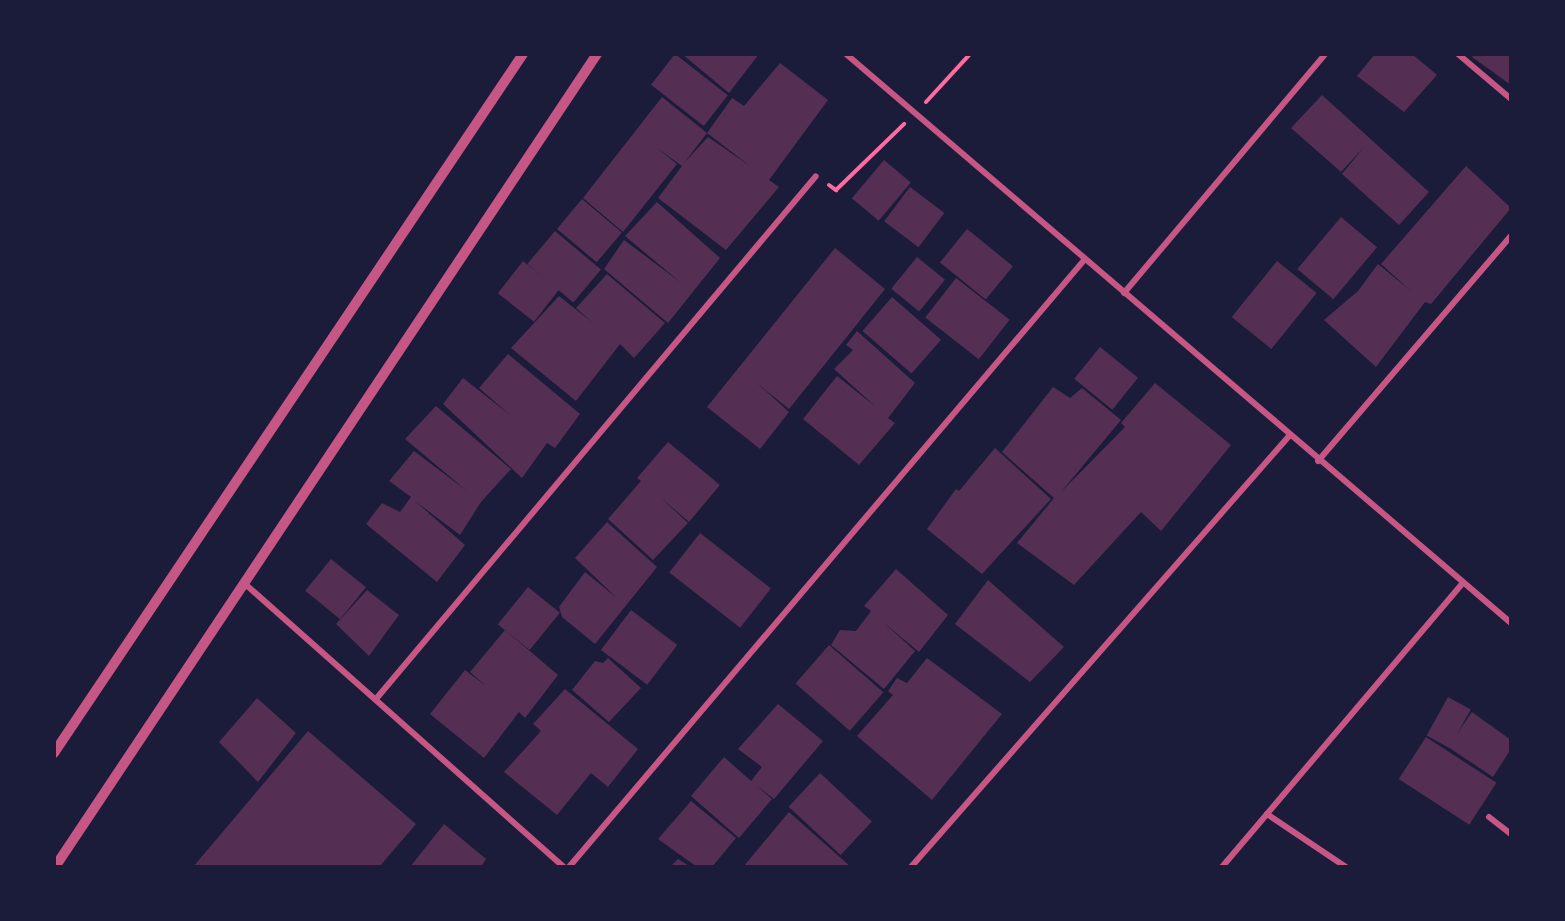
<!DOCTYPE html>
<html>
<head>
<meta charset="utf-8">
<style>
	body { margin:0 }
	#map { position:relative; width:1565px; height:921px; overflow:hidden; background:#1b1b3a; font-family:"Noto Sans",sans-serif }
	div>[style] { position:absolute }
	.building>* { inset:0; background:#542f53; transform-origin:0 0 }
	.path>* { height:4px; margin:-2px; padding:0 2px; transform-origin:2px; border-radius:2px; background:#ff6b9d }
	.minor>* { height:6px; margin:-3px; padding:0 3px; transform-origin:3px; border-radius:3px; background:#c65784 }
	.tertiary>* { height:10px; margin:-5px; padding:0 5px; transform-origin:5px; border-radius:5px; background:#c65784 }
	span { translate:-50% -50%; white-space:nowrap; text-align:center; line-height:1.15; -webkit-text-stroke:6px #1b1b3a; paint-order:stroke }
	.frame { position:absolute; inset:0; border:56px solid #1b1b3a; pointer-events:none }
</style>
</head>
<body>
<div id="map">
	<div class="building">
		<div style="left:675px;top:54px;width:67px;height:39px;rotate:38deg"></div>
		<div style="clip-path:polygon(682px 54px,759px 54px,729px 93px)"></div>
		<div style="clip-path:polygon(1375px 54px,1412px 54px,1437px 75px,1404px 112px,1357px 76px)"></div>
		<div style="clip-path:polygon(1475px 54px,1511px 54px,1511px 85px,1472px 57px)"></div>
		<div style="clip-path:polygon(780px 63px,828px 100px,769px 180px,779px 187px,726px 250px,658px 198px,682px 166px,657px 148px,677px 164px,623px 232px,583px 198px,662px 97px,707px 133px,684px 163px,708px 137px,750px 166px,707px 133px,732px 98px,744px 106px)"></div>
		<div style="clip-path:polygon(1322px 95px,1429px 192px,1399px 225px,1342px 174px,1364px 147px,1341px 172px,1291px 128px)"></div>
		<div style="left:884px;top:160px;width:35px;height:50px;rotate:40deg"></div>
		<div style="clip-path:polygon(1466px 166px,1511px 208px,1431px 304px,1425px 302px,1376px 367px,1324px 320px,1358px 291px,1378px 264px,1411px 291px,1381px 264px)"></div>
		<div style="left:910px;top:187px;width:43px;height:43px;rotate:37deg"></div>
		<div style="left:582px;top:199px;width:52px;height:39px;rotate:40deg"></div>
		<div style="clip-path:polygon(657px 202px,720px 258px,668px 323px,604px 269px,624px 240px,680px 282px,625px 236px)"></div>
		<div style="left:1341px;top:217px;width:47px;height:68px;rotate:40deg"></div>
		<div style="left:967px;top:229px;width:59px;height:43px;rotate:39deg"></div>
		<div style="left:555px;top:231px;width:60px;height:43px;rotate:40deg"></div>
		<div style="clip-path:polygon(835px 248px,885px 289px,789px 409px,758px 384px,789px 412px,760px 449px,707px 407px)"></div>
		<div style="left:917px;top:257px;width:36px;height:41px;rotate:39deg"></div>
		<div style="left:523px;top:261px;width:46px;height:41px;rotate:38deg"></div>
		<div style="left:1277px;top:261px;width:51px;height:72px;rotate:39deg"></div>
		<div style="clip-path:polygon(607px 274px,665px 323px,634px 358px,620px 344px,576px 401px,511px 348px,559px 296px,593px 323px,576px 308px)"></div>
		<div style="left:956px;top:278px;width:68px;height:50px;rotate:38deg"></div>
		<div style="left:892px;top:297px;width:65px;height:45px;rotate:41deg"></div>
		<div style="clip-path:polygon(857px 331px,915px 383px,888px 418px,895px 423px,859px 465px,803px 419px,837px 376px,876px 407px,834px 369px,853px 350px,846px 345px)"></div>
		<div style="left:1100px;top:347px;width:49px;height:41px;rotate:39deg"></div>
		<div style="clip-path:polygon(508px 354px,580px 414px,555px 448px,547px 443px,522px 478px,443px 404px,463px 378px,510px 415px,479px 388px)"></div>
		<div style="clip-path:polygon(1155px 383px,1231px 445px,1161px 531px,1141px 512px,1074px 585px,1017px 543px,1054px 498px,1002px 452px,1053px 387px,1070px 398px,1082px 388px,1121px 420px,1061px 492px,1125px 427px,1121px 423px)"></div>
		<div style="clip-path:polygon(436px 406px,511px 469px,481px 502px,460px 535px,415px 501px,465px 545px,437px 582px,366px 524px,382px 503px,400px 512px,411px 497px,389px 481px,414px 451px,467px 491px,405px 439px)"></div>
		<div style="clip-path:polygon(668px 442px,720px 485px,689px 522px,660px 497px,688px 523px,653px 560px,608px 519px,641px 481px,637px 478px)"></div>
		<div style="clip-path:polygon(995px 448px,1051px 499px,982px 574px,927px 529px,956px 489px,959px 491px)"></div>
		<div style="clip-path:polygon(607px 522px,657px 567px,595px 644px,562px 617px,559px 607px,585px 572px,617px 598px,575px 558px)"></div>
		<div style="left:700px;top:533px;width:90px;height:50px;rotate:38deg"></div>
		<div style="left:331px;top:559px;width:45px;height:41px;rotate:39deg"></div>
		<div style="clip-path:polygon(896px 569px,948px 615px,919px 652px,883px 622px,915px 651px,884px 689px,831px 645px,840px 630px,856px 631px,871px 611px,864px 606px)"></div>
		<div style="clip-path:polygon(988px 580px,1064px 647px,1030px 682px,955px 624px)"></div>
		<div style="left:528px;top:587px;width:41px;height:48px;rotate:39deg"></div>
		<div style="clip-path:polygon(367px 590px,399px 615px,369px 656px,336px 624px)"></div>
		<div style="left:631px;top:610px;width:58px;height:50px;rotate:37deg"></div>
		<div style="clip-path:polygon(505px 630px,558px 675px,525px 718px,519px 712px,484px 758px,430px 714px,465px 670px,486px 686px,470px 672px)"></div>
		<div style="left:829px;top:645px;width:72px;height:51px;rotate:41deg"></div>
		<div style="clip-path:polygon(608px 658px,641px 688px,609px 722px,572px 690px,595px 661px,603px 663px)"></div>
		<div style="clip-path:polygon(927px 658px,1002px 714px,932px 800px,857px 736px,893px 695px,888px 691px,897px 678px,907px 683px)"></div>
		<div style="clip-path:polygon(565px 689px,638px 749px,608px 787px,591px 773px,557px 815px,504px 772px,541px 731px,533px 724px)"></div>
		<div style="left:1448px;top:697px;width:26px;height:44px;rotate:29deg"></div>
		<div style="clip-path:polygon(257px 698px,296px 733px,258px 782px,219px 742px)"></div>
		<div style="clip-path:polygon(778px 704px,823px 741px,774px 799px,756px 785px,772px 799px,739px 838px,691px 796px,724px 757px,751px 781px,762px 767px,738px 749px)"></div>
		<div style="clip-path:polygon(1472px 712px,1511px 740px,1511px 749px,1493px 777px,1448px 747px)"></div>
		<div style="clip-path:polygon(308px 731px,416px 824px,379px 867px,193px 867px)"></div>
		<div style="left:1426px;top:737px;width:84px;height:50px;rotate:33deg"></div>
		<div style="left:820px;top:773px;width:71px;height:46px;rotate:43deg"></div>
		<div style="clip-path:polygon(691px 801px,736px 838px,712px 867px,697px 867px,658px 839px)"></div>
		<div style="clip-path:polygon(789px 812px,851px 867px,743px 867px)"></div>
		<div style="clip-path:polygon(444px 824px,486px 859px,481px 867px,410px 867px)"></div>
		<div style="clip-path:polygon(678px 859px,691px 867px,670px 867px)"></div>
	</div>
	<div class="path">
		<div style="left:926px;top:102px;width:65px;rotate:-47.5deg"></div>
		<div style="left:829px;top:185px;width:9px;rotate:36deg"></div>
		<div style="left:836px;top:190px;width:95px;rotate:-44.1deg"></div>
	</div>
	<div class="minor">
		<div style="left:846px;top:54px;width:875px;rotate:40.55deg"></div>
		<div style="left:1458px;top:54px;width:70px;rotate:40.3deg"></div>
		<div style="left:1124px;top:293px;width:312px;rotate:-49.9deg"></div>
		<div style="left:1318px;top:461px;width:296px;rotate:-49.4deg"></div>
		<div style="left:244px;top:583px;width:428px;rotate:41.6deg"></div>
		<div style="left:376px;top:699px;width:683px;rotate:-49.93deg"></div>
		<div style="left:1267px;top:814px;width:95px;rotate:33.9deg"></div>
		<div style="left:1489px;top:817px;width:28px;rotate:38deg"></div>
		<div style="left:569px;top:867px;width:797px;rotate:-49.68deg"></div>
		<div style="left:911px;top:867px;width:575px;rotate:-48.74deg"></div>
		<div style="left:1222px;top:867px;width:371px;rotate:-49.7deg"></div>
	</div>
	<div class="tertiary">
		<div style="left:54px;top:753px;width:842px;rotate:-56.14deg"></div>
		<div style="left:55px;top:867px;width:977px;rotate:-56.31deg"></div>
	</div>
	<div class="frame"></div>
</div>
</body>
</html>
